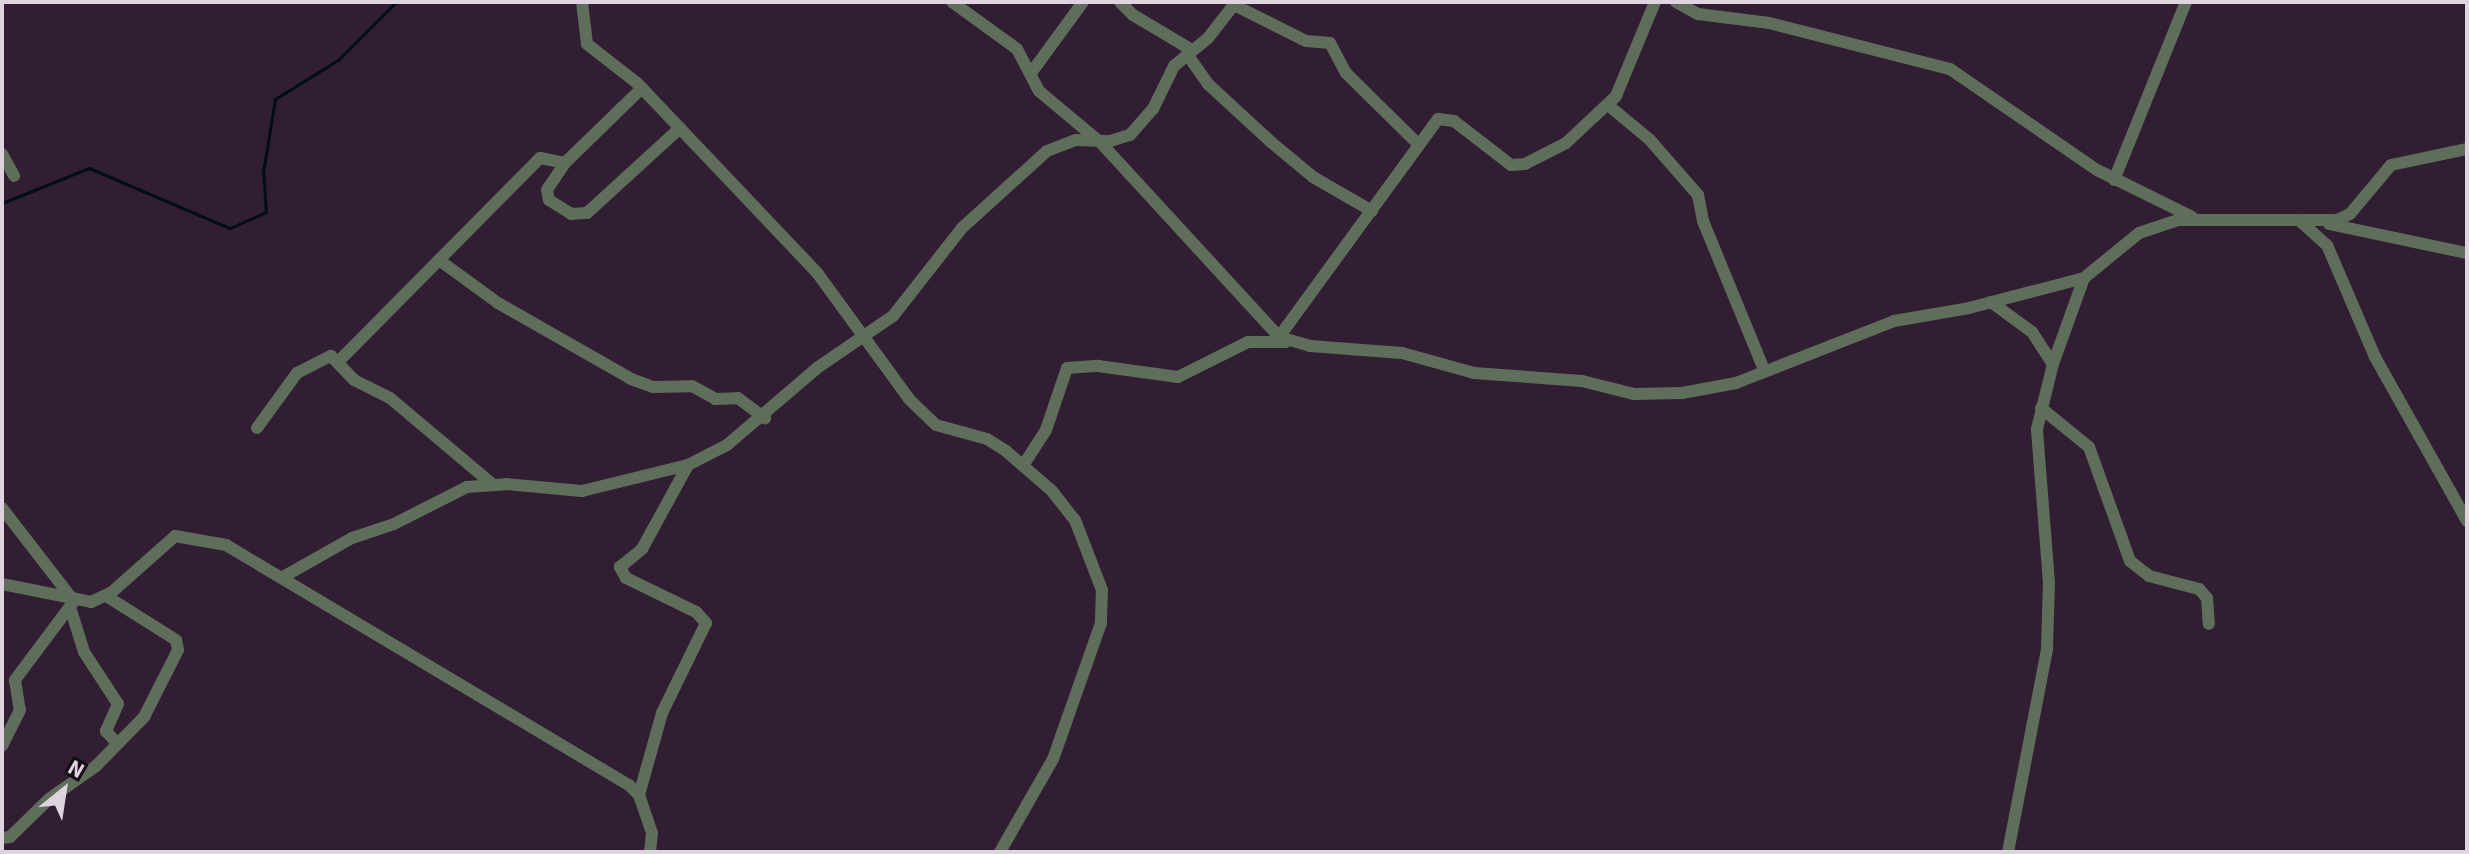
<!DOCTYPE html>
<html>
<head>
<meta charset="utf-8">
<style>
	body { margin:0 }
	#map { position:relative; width:2469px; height:854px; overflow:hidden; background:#311e33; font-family:"Source Sans 3",sans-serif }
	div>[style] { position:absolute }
	.stream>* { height:3px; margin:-1.5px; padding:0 1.5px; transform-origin:1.5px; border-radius:1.5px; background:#000e16 }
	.minor>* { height:12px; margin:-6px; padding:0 6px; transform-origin:6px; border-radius:6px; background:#5f6e5b }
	span { translate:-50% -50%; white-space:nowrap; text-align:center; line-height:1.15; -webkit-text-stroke:6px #140c15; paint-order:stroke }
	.frame { position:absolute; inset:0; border:4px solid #dfd3e0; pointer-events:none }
	.north { position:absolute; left:24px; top:750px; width:80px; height:80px; -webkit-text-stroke:6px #140c15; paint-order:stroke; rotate:30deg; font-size:22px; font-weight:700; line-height:32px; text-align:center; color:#dfd3e0 }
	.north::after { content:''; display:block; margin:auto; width:28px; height:36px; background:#dfd3e0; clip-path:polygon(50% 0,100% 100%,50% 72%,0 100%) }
</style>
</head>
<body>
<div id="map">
	<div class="stream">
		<div style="left:2px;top:203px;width:94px;rotate:-21.9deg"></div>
		<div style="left:89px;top:168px;width:153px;rotate:23.1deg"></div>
		<div style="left:230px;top:228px;width:39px;rotate:-24deg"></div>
		<div style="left:266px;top:212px;width:39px;rotate:-94deg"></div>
		<div style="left:263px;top:173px;width:75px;rotate:-80.8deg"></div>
		<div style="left:275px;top:99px;width:74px;rotate:-31.8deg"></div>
		<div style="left:338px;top:60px;width:82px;rotate:-45deg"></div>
	</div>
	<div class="minor">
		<div style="left:582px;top:2px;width:42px;rotate:83.2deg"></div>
		<div style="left:587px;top:44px;width:63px;rotate:38deg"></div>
		<div style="left:637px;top:83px;width:263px;rotate:46.5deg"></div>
		<div style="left:818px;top:274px;width:155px;rotate:53.9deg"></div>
		<div style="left:909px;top:399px;width:37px;rotate:44deg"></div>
		<div style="left:936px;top:425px;width:53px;rotate:15.4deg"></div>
		<div style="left:987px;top:439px;width:22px;rotate:32deg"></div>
		<div style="left:1006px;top:451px;width:61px;rotate:41deg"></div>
		<div style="left:1052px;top:491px;width:37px;rotate:52deg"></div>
		<div style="left:1075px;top:520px;width:75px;rotate:68.9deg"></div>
		<div style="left:1102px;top:590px;width:33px;rotate:92deg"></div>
		<div style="left:1101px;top:623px;width:144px;rotate:109.4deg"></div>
		<div style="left:1053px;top:759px;width:107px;rotate:119.7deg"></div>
		<div style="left:952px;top:2px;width:80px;rotate:35.9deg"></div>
		<div style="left:1017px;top:49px;width:47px;rotate:62.4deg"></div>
		<div style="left:1039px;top:91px;width:80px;rotate:39.9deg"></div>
		<div style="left:1100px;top:142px;width:265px;rotate:47.4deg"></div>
		<div style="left:1279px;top:337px;width:32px;rotate:16deg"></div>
		<div style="left:1310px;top:346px;width:92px;rotate:4.4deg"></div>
		<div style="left:1402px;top:353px;width:75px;rotate:15.5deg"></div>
		<div style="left:1474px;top:373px;width:108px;rotate:4.2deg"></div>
		<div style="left:1582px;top:381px;width:54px;rotate:14deg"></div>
		<div style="left:1634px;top:394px;width:48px;rotate:-1.2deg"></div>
		<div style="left:1682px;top:393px;width:55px;rotate:-10.5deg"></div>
		<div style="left:1736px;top:383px;width:170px;rotate:-21.4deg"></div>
		<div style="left:1894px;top:321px;width:76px;rotate:-9.8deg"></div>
		<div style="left:1969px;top:308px;width:119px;rotate:-14.6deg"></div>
		<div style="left:2084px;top:278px;width:71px;rotate:-39.3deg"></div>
		<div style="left:2139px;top:233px;width:41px;rotate:-18.4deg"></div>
		<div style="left:2178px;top:220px;width:159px"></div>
		<div style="left:2337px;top:220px;width:14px;rotate:-25deg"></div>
		<div style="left:2350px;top:214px;width:64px;rotate:-50.1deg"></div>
		<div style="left:2391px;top:165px;width:78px;rotate:-11.9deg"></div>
		<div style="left:1120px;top:2px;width:18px;rotate:45deg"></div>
		<div style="left:1133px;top:15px;width:69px;rotate:30.7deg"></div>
		<div style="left:1676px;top:2px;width:25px;rotate:29deg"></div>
		<div style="left:1698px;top:14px;width:72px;rotate:7.2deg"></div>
		<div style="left:1769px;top:23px;width:187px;rotate:14.3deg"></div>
		<div style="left:1950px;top:69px;width:178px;rotate:34.5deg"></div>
		<div style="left:2097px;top:170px;width:106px;rotate:26.3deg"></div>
		<div style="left:1234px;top:5px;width:80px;rotate:26.6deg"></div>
		<div style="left:1306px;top:41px;width:24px;rotate:5deg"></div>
		<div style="left:1330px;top:43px;width:34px;rotate:62deg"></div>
		<div style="left:1346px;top:73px;width:100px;rotate:44.6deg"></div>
		<div style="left:1187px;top:54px;width:37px;rotate:55deg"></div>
		<div style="left:1208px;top:84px;width:86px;rotate:42.6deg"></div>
		<div style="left:1271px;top:142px;width:55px;rotate:39.8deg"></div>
		<div style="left:1313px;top:177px;width:68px;rotate:30deg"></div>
		<div style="left:1031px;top:73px;width:88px;rotate:-53.8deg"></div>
		<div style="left:642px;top:88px;width:107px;rotate:135.8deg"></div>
		<div style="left:565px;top:163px;width:32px;rotate:124deg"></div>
		<div style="left:547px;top:190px;width:10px;rotate:79deg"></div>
		<div style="left:549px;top:200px;width:26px;rotate:32deg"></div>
		<div style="left:571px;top:214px;width:16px;rotate:-4deg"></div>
		<div style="left:587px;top:213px;width:126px;rotate:-42.4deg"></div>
		<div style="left:1608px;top:105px;width:55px;rotate:39.8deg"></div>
		<div style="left:1650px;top:140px;width:73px;rotate:48.9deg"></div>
		<div style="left:1698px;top:195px;width:26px;rotate:79deg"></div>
		<div style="left:1703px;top:221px;width:163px;rotate:67.7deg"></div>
		<div style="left:2px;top:154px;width:25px;rotate:61deg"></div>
		<div style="left:2114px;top:180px;width:192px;rotate:-68deg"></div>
		<div style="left:2300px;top:221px;width:36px;rotate:42deg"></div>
		<div style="left:2327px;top:245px;width:122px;rotate:66.8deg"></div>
		<div style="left:2375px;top:357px;width:188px;rotate:60.7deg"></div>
		<div style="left:2329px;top:224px;width:141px;rotate:11.9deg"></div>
		<div style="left:439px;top:260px;width:73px;rotate:36.1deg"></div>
		<div style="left:498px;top:303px;width:153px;rotate:29.7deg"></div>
		<div style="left:631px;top:379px;width:23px;rotate:20deg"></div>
		<div style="left:653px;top:387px;width:39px;rotate:-1deg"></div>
		<div style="left:692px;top:386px;width:26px;rotate:29deg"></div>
		<div style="left:715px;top:399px;width:23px;rotate:-2deg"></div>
		<div style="left:738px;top:398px;width:34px;rotate:37deg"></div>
		<div style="left:1991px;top:302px;width:51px;rotate:36.2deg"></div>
		<div style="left:2032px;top:332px;width:38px;rotate:57deg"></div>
		<div style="left:1279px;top:337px;width:270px;rotate:-53.9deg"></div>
		<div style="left:1438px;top:119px;width:16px;rotate:7deg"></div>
		<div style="left:1454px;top:121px;width:72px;rotate:37.7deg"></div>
		<div style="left:1511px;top:165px;width:14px;rotate:-4deg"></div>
		<div style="left:1525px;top:164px;width:46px;rotate:-27.1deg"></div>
		<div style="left:1566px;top:143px;width:69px;rotate:-43.2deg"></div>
		<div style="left:1616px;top:96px;width:102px;rotate:-67.5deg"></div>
		<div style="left:339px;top:361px;width:286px;rotate:-45.3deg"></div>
		<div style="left:540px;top:158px;width:25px;rotate:11deg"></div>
		<div style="left:2041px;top:408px;width:62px;rotate:39.1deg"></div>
		<div style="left:2089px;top:447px;width:121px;rotate:70.2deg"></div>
		<div style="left:2130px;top:561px;width:24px;rotate:38deg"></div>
		<div style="left:2149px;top:576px;width:52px;rotate:14.6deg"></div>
		<div style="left:2199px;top:589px;width:12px;rotate:48deg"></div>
		<div style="left:2207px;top:598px;width:26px;rotate:86deg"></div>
		<div style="left:257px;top:428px;width:68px;rotate:-54deg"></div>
		<div style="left:297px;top:373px;width:38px;rotate:-27deg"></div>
		<div style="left:331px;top:356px;width:33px;rotate:46deg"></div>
		<div style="left:354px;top:380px;width:40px;rotate:26.6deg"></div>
		<div style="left:390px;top:398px;width:133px;rotate:40.1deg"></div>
		<div style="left:1024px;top:464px;width:40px;rotate:-57.1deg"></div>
		<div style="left:1046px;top:430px;width:65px;rotate:-71.3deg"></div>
		<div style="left:1067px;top:368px;width:31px;rotate:-4deg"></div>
		<div style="left:1098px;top:366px;width:81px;rotate:7.8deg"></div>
		<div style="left:1178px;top:377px;width:78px;rotate:-26.6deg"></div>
		<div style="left:1248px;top:342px;width:38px"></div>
		<div style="left:2px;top:508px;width:118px;rotate:52.3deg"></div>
		<div style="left:74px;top:601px;width:99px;rotate:126.8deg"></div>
		<div style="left:15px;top:680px;width:30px;rotate:81deg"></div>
		<div style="left:20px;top:710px;width:40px;rotate:116.6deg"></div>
		<div style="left:283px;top:577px;width:79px;rotate:-29.5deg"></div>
		<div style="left:352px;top:538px;width:44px;rotate:-18.4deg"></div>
		<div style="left:394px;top:524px;width:82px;rotate:-26.9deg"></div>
		<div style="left:467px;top:487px;width:39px;rotate:-4deg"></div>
		<div style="left:506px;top:484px;width:76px;rotate:5.3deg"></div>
		<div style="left:582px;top:491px;width:109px;rotate:-13.8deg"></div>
		<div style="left:688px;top:465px;width:44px;rotate:-27.1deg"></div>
		<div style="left:727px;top:445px;width:118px;rotate:-40.5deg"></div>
		<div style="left:817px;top:368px;width:92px;rotate:-34.4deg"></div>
		<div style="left:893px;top:316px;width:112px;rotate:-51.9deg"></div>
		<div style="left:962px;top:228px;width:115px;rotate:-42.2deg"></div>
		<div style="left:1047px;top:151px;width:31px;rotate:-21deg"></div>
		<div style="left:1076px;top:140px;width:34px;rotate:2deg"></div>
		<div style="left:1110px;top:141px;width:21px;rotate:-17deg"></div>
		<div style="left:1130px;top:135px;width:35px;rotate:-49deg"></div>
		<div style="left:1153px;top:109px;width:48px;rotate:-64deg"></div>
		<div style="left:1174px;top:66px;width:44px;rotate:-39.5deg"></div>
		<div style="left:1208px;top:38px;width:46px;rotate:-52.1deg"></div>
		<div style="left:2px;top:584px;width:91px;rotate:11.4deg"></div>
		<div style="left:91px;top:602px;width:23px;rotate:-25deg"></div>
		<div style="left:112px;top:592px;width:84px;rotate:-41.6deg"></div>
		<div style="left:175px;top:536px;width:52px;rotate:10deg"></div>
		<div style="left:226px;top:545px;width:469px;rotate:30.8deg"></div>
		<div style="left:629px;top:785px;width:14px;rotate:45deg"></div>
		<div style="left:639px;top:795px;width:40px;rotate:71.1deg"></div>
		<div style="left:652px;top:833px;width:19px;rotate:96deg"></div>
		<div style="left:70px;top:607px;width:47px;rotate:72.7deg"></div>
		<div style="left:84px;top:652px;width:62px;rotate:56.8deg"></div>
		<div style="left:118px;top:704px;width:30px;rotate:114deg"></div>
		<div style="left:106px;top:731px;width:15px;rotate:48deg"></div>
		<div style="left:639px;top:795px;width:85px;rotate:-74.3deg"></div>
		<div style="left:662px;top:713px;width:100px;rotate:-63.9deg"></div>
		<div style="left:706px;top:623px;width:15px;rotate:-132deg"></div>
		<div style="left:696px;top:612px;width:78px;rotate:-154.1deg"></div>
		<div style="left:626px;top:578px;width:13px;rotate:-119deg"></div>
		<div style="left:620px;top:567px;width:28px;rotate:-39deg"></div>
		<div style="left:642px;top:549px;width:96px;rotate:-61.3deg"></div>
		<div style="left:2px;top:838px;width:8px;rotate:-7deg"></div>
		<div style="left:10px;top:837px;width:54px;rotate:-44.3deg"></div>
		<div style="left:49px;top:799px;width:57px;rotate:-35.1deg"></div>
		<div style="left:96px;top:766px;width:69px;rotate:-45.6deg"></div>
		<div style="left:144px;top:717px;width:75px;rotate:-63.1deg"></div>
		<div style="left:178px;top:650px;width:10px;rotate:-101deg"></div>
		<div style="left:176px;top:640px;width:83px;rotate:-147.8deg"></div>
		<div style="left:2008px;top:852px;width:207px;rotate:-79.1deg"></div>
		<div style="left:2047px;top:649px;width:66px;rotate:-88.3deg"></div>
		<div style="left:2049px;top:583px;width:154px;rotate:-94.5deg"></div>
		<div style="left:2037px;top:429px;width:67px;rotate:-76.2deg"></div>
		<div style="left:2053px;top:364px;width:91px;rotate:-70.2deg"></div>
	</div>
	<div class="frame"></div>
	<div class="north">N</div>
</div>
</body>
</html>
